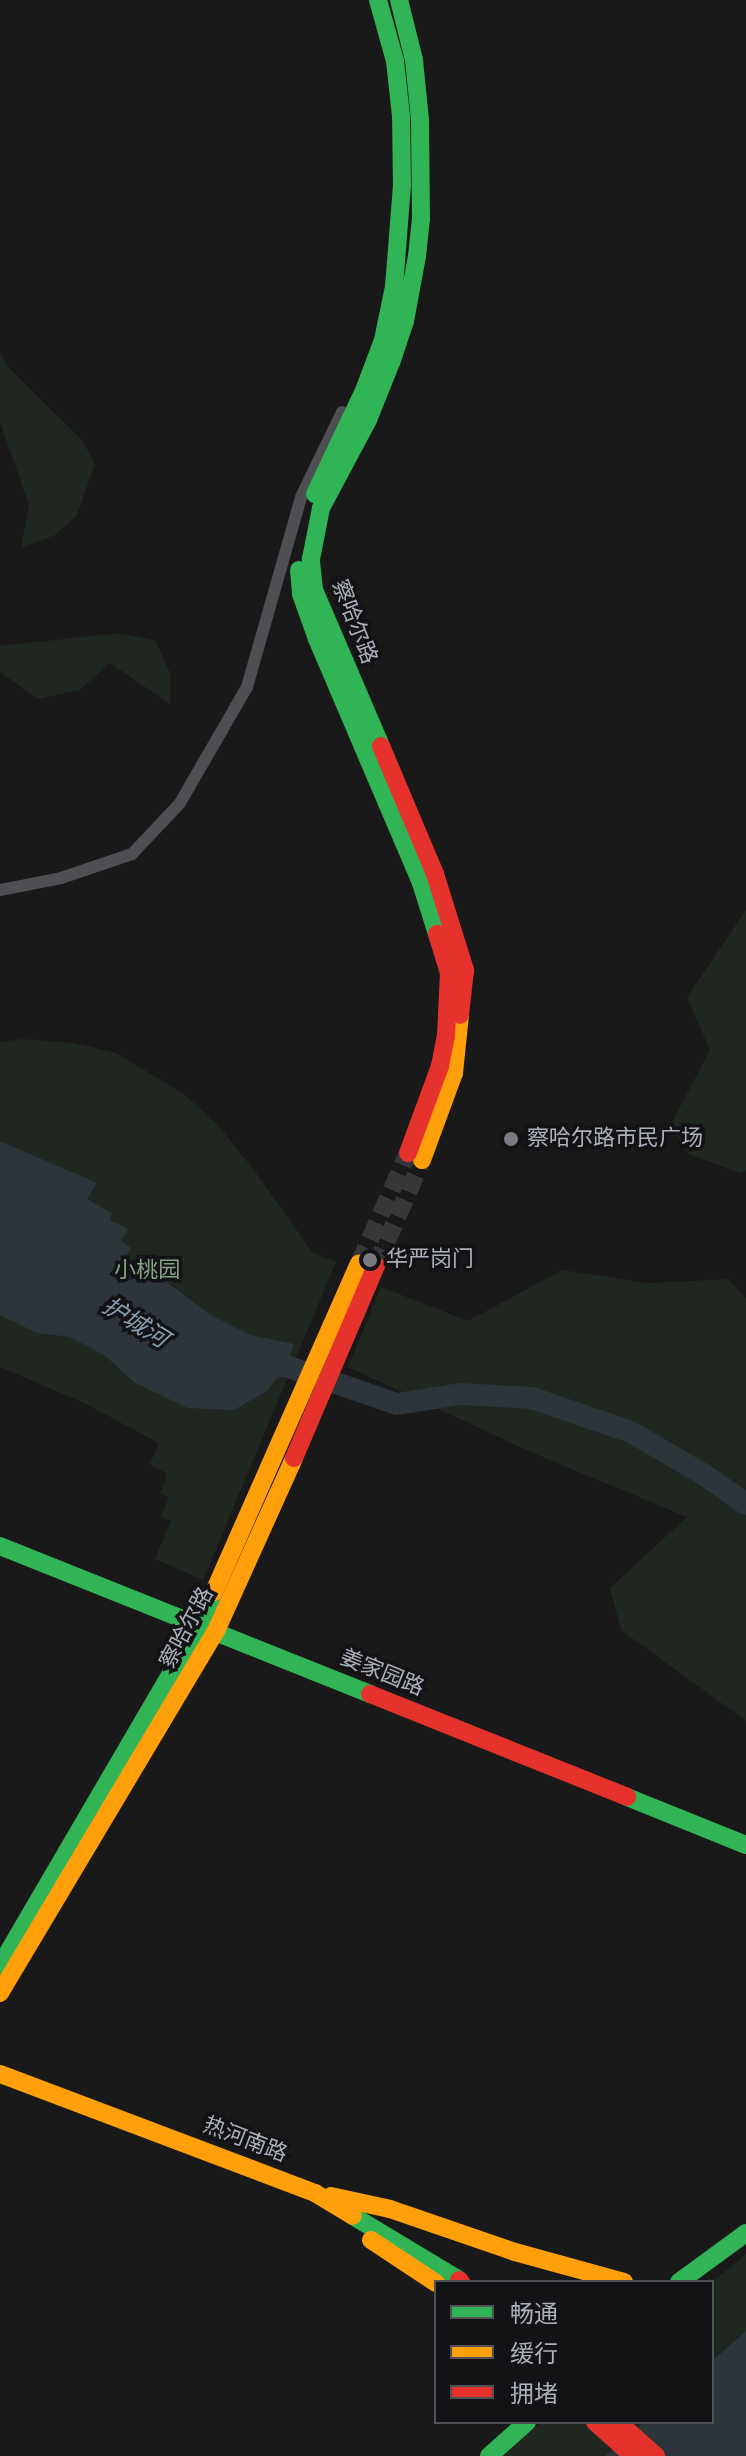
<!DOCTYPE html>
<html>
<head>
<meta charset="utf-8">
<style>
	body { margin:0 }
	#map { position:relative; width:746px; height:2456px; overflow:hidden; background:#191919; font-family:"Nunito Sans","Noto Sans SC",sans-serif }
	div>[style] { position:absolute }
	.green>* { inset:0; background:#202620 }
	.water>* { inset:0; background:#2d343a }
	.river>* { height:22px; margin:-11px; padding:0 11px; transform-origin:11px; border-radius:11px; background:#2d343a }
	.secondary-tunnel>* { height:18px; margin-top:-9px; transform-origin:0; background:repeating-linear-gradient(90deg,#363739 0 18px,transparent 0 27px) }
	.street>* { height:12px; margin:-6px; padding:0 6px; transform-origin:6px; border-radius:6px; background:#4e4f52 }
	.fast>* { height:18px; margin:-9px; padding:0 9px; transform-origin:9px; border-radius:9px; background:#30b455 }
	.slow>* { height:18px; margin:-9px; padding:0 9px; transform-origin:9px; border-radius:9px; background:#ff9f0a }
	.jam>* { height:18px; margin:-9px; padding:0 9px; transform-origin:9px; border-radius:9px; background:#e5322d }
	.dots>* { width:22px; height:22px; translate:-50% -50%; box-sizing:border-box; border:4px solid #131315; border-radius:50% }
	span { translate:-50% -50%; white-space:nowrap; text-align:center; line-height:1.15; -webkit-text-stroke:7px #131315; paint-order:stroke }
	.street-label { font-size:22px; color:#acb0b9 }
	.poi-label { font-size:22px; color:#acb0b9 }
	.left { translate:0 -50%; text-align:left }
	.park-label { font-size:22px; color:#85a286 }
	.water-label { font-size:24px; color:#869db0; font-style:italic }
	.legend { position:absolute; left:434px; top:2280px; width:280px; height:144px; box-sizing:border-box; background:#131315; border:2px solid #505257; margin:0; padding:10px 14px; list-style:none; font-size:24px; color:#acb0b9 }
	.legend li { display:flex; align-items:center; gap:16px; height:40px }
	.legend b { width:40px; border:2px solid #505257 }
</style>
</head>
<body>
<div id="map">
	<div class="green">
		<div style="clip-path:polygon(0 353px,8px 367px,82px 440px,95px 464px,77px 515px,55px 535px,21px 548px,29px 505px,0 422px)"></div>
		<div style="clip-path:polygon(119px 633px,156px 641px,171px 675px,170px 704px,110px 663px,80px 690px,38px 699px,0 672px,0 646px)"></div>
		<div style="clip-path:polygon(746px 910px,746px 1170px,740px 1173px,689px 1154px,670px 1126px,710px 1050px,687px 997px)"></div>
		<div style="clip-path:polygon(23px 1039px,74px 1043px,116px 1053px,184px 1094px,216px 1123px,254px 1170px,313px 1253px,336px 1262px,203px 1580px,155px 1559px,171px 1521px,161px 1517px,169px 1497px,160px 1494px,167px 1474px,150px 1464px,159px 1443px,82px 1402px,0 1367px,0 1042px)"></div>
		<div style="clip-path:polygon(562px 1270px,648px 1283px,728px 1279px,746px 1298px,746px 1721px,621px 1630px,610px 1588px,687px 1517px,533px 1453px,348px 1367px,381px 1287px,468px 1321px)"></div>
		<div style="clip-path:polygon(746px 2254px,746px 2331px,712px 2361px,712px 2282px)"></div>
		<div style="clip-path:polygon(542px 2422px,644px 2422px,605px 2456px,500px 2456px)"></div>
	</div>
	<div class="water">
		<div style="clip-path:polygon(0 1141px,97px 1183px,87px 1199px,112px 1213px,110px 1220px,128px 1229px,121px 1240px,131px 1248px,120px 1265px,131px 1273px,138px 1261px,211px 1315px,250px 1335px,294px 1344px,286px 1366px,267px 1391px,234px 1410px,187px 1408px,134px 1382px,104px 1355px,70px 1337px,37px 1333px,0 1315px)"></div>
		<div style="clip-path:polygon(746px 2331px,746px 2456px,605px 2456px,644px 2422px,712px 2422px,712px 2361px)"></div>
	</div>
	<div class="river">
		<div style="left:257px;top:1366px;width:29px"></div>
		<div style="left:286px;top:1366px;width:117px;rotate:18.9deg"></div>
		<div style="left:397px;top:1404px;width:65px;rotate:-8.9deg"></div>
		<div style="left:461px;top:1394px;width:71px;rotate:3.2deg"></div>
		<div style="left:532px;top:1398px;width:105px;rotate:19deg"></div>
		<div style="left:631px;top:1432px;width:83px;rotate:30.3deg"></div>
		<div style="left:703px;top:1474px;width:52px;rotate:34.9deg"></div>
	</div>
	<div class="secondary-tunnel">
		<div style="left:359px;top:1264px;width:121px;rotate:-66.2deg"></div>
		<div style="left:376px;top:1266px;width:116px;rotate:-66.5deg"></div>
	</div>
	<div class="street">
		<div style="left:0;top:890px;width:62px;rotate:-11.1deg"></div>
		<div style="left:61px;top:878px;width:75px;rotate:-18.7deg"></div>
		<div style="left:132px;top:854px;width:70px;rotate:-46.7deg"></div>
		<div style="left:180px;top:803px;width:134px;rotate:-60deg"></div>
		<div style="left:247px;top:687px;width:198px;rotate:-74.1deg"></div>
		<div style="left:301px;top:497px;width:94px;rotate:-64.2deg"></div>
		<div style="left:342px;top:412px;width:17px;rotate:17deg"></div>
	</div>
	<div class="fast">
		<div style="left:315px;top:494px;width:117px;rotate:-64.7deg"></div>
		<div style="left:365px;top:388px;width:51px;rotate:-69.4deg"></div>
		<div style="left:383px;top:340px;width:54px;rotate:-78.3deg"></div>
		<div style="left:394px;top:287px;width:101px;rotate:-85.5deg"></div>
		<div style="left:402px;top:186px;width:70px;rotate:-90.8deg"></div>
		<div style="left:401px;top:116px;width:55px;rotate:-96.2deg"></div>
		<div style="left:395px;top:61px;width:63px;rotate:-105.6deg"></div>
		<div style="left:299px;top:570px;width:24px;rotate:85deg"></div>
		<div style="left:301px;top:594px;width:48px;rotate:70.4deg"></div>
		<div style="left:317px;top:639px;width:265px;rotate:66.9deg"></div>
		<div style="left:421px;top:883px;width:53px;rotate:72.6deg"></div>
		<div style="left:381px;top:746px;width:170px;rotate:-113.2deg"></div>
		<div style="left:314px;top:590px;width:31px;rotate:-96deg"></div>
		<div style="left:311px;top:559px;width:52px;rotate:-78.9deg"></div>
		<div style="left:321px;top:508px;width:100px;rotate:-61.9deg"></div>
		<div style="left:368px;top:420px;width:65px;rotate:-68.2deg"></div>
		<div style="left:392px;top:360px;width:41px;rotate:-71.6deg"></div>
		<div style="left:405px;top:321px;width:66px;rotate:-79.5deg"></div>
		<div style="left:417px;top:256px;width:37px;rotate:-84deg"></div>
		<div style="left:421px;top:219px;width:99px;rotate:-90.6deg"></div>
		<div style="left:420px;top:120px;width:60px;rotate:-95.7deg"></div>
		<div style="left:414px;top:60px;width:62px;rotate:-104deg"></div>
		<div style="left:0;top:1546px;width:399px;rotate:21.8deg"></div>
		<div style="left:627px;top:1797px;width:128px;rotate:22deg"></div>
		<div style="left:0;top:1966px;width:394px;rotate:-59.7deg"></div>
		<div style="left:199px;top:1626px;width:37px;rotate:-66deg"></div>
		<div style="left:353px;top:2216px;width:124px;rotate:31.1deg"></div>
		<div style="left:679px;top:2282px;width:83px;rotate:-36.2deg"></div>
		<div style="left:489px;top:2456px;width:51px;rotate:-41.8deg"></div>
	</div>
	<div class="slow">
		<div style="left:422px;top:1160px;width:93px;rotate:-69.8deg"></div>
		<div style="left:454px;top:1073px;width:58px;rotate:-84.1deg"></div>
		<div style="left:214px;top:1592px;width:359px;rotate:-66.2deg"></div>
		<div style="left:0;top:1993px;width:422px;rotate:-59.2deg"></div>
		<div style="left:216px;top:1631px;width:190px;rotate:-65.7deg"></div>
		<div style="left:0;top:2074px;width:337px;rotate:20.7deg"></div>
		<div style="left:315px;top:2193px;width:44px;rotate:31.2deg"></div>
		<div style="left:331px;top:2196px;width:60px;rotate:12.4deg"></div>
		<div style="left:390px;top:2209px;width:132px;rotate:19deg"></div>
		<div style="left:515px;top:2252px;width:113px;rotate:15.4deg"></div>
		<div style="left:371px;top:2240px;width:78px;rotate:33.5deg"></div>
	</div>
	<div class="jam">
		<div style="left:381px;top:746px;width:139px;rotate:67.1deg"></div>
		<div style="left:435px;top:874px;width:101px;rotate:72.6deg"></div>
		<div style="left:465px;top:970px;width:45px;rotate:96.3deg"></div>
		<div style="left:408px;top:1153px;width:93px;rotate:-69.8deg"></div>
		<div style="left:440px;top:1066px;width:31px;rotate:-79deg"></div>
		<div style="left:446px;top:1036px;width:63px;rotate:-87.3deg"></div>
		<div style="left:449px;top:973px;width:41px;rotate:-107.1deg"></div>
		<div style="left:294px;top:1458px;width:209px;rotate:-66.9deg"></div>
		<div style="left:370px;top:1694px;width:277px;rotate:21.8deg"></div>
		<div style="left:459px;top:2280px;width:3px;rotate:45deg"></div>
		<div style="left:595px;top:2422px;width:51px;rotate:41.8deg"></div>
		<div style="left:618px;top:2422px;width:51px;rotate:41.8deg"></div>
	</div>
	<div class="dots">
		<div style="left:511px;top:1139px;background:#797b81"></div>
		<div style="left:370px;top:1260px;background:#797b81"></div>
	</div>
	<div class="street-label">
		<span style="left:354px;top:622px;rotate:69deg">察哈尔路</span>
		<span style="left:187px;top:1628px;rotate:-62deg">察哈尔路</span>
		<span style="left:382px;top:1673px;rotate:22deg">姜家园路</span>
		<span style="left:245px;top:2140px;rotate:21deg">热河南路</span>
	</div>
	<div class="poi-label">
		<span class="left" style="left:527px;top:1139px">察哈尔路市民广场</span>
		<span class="left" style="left:386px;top:1260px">华严岗门</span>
	</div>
	<div class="park-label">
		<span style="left:147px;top:1271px">小桃园</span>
	</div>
	<div class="water-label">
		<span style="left:135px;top:1323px;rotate:32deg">护城河</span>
	</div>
	<ul class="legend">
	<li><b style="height:10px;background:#30b455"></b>畅通</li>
	<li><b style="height:10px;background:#ff9f0a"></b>缓行</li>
	<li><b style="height:10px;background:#e5322d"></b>拥堵</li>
	</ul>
</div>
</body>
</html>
